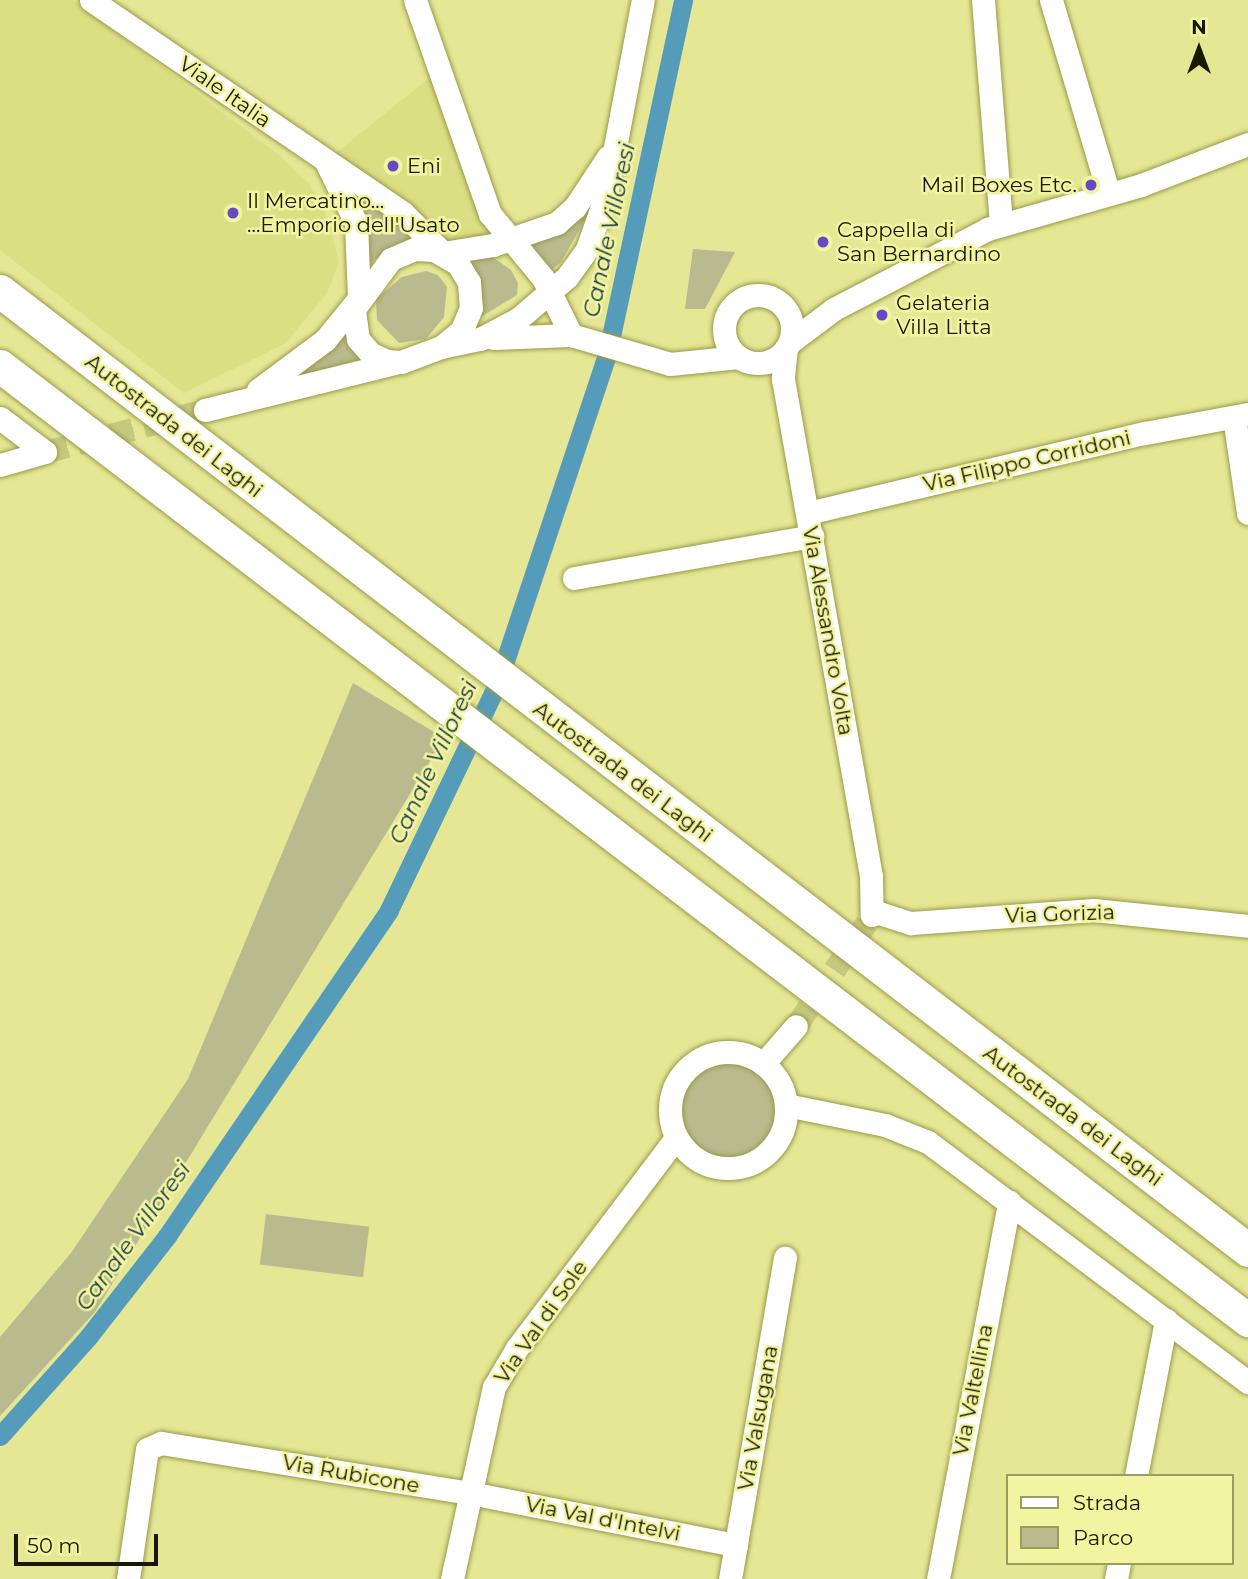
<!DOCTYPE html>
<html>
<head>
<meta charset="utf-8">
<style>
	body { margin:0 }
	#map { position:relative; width:1248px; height:1579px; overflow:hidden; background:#e5e795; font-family:Montserrat,sans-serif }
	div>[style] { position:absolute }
	.built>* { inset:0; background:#dcde83 }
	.green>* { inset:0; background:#b9ba8e; transform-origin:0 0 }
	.round { border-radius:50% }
	.canal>* { height:19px; margin:-9.5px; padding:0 9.5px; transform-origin:9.5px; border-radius:9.5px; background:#559cbb }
	.minor-tunnel>* { height:23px; margin-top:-11.5px; transform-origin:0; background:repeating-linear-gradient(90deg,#c6c87f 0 23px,transparent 0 34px) }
	.roads { filter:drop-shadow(0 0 2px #999a49) drop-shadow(0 0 2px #999a49) }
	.minor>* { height:23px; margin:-11.5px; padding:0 11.5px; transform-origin:11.5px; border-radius:11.5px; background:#fff }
	.minor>.ring { margin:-11.5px; padding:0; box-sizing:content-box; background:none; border:23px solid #fff; border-radius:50% }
	.highway>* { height:33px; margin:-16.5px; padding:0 16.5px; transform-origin:16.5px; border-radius:16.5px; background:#fff }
	.dots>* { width:19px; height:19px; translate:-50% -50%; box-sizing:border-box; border:4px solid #f2f4a1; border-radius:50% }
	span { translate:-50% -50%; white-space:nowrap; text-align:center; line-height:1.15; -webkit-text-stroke:5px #f2f4a1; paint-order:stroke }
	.street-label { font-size:21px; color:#191900 }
	.poi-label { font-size:21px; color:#191900 }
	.left { translate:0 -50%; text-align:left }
	.right { translate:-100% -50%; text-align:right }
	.water-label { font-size:23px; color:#193948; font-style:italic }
	.legend { position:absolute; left:1006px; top:1474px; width:228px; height:91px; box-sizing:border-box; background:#f2f4a1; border:2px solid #9b9c61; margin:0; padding:9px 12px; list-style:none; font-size:21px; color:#191900 }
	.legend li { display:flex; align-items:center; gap:14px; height:35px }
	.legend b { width:35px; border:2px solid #9b9c61 }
	.north { position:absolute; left:1164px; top:14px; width:70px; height:70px; -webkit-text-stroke:5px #f2f4a1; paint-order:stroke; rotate:0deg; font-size:19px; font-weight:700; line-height:28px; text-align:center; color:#191900 }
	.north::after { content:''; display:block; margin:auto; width:24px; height:32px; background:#191900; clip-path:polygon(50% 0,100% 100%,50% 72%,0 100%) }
	.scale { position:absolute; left:14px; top:1534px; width:144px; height:32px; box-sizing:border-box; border:4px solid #191900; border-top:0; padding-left:9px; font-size:21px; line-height:24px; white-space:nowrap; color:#191900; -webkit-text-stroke:5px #f2f4a1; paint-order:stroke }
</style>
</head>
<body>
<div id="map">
	<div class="built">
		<div style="clip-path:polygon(0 0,73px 0,279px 155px,310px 185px,329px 221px,339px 262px,327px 293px,286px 343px,184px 393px,0 250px)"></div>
		<div style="clip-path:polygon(434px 74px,496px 239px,448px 250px,327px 160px)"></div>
	</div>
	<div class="green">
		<div style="clip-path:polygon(358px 193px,422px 238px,369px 262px,369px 234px)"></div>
		<div style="clip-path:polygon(594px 204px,561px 262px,549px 272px,530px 243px,561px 234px)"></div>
		<div style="clip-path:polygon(693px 249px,735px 252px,705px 309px,685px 309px)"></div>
		<div style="clip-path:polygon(494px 258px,511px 270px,518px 283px,517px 295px,476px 320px,478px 282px,469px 259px)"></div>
		<div style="clip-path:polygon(426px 271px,438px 275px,447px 287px,444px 317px,426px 339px,399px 343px,377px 320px,376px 299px,402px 277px)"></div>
		<div style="clip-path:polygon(345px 329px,365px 359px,300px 375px,329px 348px)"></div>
		<div style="clip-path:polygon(353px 683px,444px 738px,95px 1312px,0 1416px,0 1337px,71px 1253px,188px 1079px)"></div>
		<div class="round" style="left:679px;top:1060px;width:100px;height:100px"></div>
		<div style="left:266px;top:1214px;width:104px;height:51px;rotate:7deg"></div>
	</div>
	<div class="canal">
		<div style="left:0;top:1436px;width:134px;rotate:-48.3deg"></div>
		<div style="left:89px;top:1336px;width:127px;rotate:-52deg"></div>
		<div style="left:167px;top:1236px;width:394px;rotate:-55.7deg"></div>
		<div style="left:389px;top:910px;width:253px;rotate:-64.4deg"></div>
		<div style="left:498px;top:682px;width:345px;rotate:-71.6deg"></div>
		<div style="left:607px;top:355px;width:363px;rotate:-77.9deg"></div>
	</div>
	<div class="minor-tunnel">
		<div style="left:45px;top:452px;width:165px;rotate:-14.7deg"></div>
		<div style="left:796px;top:1026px;width:135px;rotate:-55.6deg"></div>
	</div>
	<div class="roads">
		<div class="minor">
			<div style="left:91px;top:0;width:378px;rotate:34.3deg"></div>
			<div style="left:403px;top:213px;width:57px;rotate:45deg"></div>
			<div style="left:415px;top:0;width:227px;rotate:70.7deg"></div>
			<div style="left:490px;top:214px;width:83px;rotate:50.4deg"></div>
			<div style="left:543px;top:278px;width:64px;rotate:63.8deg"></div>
			<div style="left:983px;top:0;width:225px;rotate:85.4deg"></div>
			<div style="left:1051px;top:0;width:202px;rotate:73.4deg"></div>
			<div style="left:327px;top:164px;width:66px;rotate:63.8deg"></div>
			<div style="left:356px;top:223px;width:74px;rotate:87.7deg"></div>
			<div style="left:415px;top:249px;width:19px;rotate:3deg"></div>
			<div style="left:434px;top:250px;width:28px;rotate:30deg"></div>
			<div style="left:458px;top:264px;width:21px;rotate:59deg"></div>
			<div style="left:469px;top:282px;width:26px;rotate:86deg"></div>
			<div style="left:471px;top:308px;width:25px;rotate:113deg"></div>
			<div style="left:461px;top:331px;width:26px;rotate:141deg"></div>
			<div style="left:441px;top:347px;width:43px;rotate:159.4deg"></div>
			<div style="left:401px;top:362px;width:14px;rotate:-176deg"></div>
			<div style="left:387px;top:361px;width:17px;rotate:-156deg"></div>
			<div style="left:371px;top:354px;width:20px;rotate:-131deg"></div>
			<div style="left:358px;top:339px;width:30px;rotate:-98deg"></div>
			<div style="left:354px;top:309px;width:62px;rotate:-53.5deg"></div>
			<div style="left:391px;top:259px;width:26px;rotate:-23deg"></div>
			<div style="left:443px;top:253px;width:51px;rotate:-9.1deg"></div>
			<div style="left:493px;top:245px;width:68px;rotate:-19deg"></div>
			<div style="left:557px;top:223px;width:24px;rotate:-42deg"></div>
			<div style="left:575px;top:207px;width:60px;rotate:-56.6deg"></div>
			<div class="ring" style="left:724px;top:295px;width:45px;height:45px"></div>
			<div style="left:493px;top:338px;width:78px;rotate:-2.2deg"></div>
			<div style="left:571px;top:335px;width:103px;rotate:16.3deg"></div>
			<div style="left:670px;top:364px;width:69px;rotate:-5.8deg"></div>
			<div style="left:790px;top:342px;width:55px;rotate:-36.9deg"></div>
			<div style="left:834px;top:309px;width:174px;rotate:-27.5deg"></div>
			<div style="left:988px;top:229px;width:159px;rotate:-16deg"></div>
			<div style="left:1141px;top:185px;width:115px;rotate:-21deg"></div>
			<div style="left:441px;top:347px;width:40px;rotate:-12deg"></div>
			<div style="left:480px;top:339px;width:43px;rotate:-27.8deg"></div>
			<div style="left:518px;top:319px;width:65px;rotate:-40.6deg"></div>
			<div style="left:567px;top:277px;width:34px;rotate:-54deg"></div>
			<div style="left:587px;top:249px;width:57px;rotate:-70.6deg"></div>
			<div style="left:606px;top:195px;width:198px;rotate:-79.3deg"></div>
			<div style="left:786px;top:348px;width:31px;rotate:96deg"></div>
			<div style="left:783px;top:379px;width:505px;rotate:79.96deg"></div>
			<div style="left:871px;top:876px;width:39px;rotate:89deg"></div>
			<div style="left:258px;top:390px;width:84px;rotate:-36.7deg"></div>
			<div style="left:325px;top:340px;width:49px;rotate:-50.8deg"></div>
			<div style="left:205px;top:410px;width:196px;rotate:-13.9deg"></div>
			<div style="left:1234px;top:417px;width:97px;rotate:81.7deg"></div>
			<div style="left:0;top:418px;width:56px;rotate:37.1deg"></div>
			<div style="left:0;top:465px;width:47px;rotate:-16.1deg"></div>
			<div style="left:808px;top:513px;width:346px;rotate:-13.4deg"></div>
			<div style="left:1145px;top:433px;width:105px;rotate:-10.5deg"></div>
			<div style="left:574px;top:578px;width:242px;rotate:-10deg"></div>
			<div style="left:873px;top:911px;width:40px;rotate:18deg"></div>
			<div style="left:911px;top:923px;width:183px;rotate:-4.1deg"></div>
			<div style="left:1094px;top:910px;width:155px;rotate:5.9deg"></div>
			<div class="ring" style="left:670px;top:1052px;width:93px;height:93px"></div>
			<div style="left:763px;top:1064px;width:50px;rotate:-49deg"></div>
			<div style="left:786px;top:1105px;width:101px;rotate:11.4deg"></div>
			<div style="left:885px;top:1125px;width:46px;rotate:21.6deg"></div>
			<div style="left:928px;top:1142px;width:400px;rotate:36.9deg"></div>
			<div style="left:1136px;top:1476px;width:159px;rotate:-79.1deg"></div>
			<div style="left:128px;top:1579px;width:131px;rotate:-81.7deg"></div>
			<div style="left:147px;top:1449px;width:15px;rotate:-23deg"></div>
			<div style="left:161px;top:1443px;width:313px;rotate:9.2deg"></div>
			<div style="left:470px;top:1493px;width:271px;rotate:11.1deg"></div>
			<div style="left:452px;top:1579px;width:197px;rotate:-77.7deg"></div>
			<div style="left:494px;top:1387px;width:45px;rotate:-59.5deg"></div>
			<div style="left:517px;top:1348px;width:263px;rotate:-52.9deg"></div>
			<div style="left:730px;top:1579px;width:326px;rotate:-80.3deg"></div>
			<div style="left:938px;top:1579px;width:384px;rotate:-79.3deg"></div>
			<div style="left:1116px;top:1579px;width:16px;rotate:-79deg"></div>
		</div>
		<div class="highway">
			<div style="left:0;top:291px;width:1574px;rotate:37.54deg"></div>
			<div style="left:0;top:366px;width:1571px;rotate:37.4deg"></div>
		</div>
	</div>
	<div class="dots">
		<div style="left:393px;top:166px;background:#674ac3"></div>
		<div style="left:1091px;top:185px;background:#674ac3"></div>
		<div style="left:233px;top:213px;background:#674ac3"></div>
		<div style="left:823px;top:242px;background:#674ac3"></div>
		<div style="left:882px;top:315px;background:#674ac3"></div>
	</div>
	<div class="street-label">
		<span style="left:225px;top:92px;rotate:35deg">Viale Italia</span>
		<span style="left:174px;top:426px;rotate:38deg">Autostrada dei Laghi</span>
		<span style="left:1027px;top:461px;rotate:-13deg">Via Filippo Corridoni</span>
		<span style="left:828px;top:631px;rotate:80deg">Via Alessandro Volta</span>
		<span style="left:623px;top:772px;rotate:37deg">Autostrada dei Laghi</span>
		<span style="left:1060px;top:914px;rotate:-2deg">Via Gorizia</span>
		<span style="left:1073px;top:1116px;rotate:37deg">Autostrada dei Laghi</span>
		<span style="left:541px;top:1322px;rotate:-55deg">Via Val di Sole</span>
		<span style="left:973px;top:1390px;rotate:-79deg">Via Valtellina</span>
		<span style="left:758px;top:1418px;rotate:-80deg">Via Valsugana</span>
		<span style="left:351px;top:1474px;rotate:10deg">Via Rubicone</span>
		<span style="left:603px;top:1519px;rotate:11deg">Via Val d'Intelvi</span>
	</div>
	<div class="poi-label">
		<span class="left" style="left:407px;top:166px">Eni</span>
		<span class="right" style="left:1077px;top:185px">Mail Boxes Etc.</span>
		<span class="left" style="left:247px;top:213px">Il Mercatino...<br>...Emporio dell'Usato</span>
		<span class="left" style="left:837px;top:242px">Cappella di<br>San Bernardino</span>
		<span class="left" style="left:896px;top:315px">Gelateria<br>Villa Litta</span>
	</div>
	<div class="water-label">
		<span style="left:609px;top:230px;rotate:-78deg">Canale Villoresi</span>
		<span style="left:433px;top:762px;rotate:-65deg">Canale Villoresi</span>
		<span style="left:133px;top:1236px;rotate:-54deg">Canale Villoresi</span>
	</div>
	<ul class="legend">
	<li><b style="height:9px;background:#fff"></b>Strada</li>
	<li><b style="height:19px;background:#b9ba8e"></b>Parco</li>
	</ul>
	<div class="north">N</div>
	<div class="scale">50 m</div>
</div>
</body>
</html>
